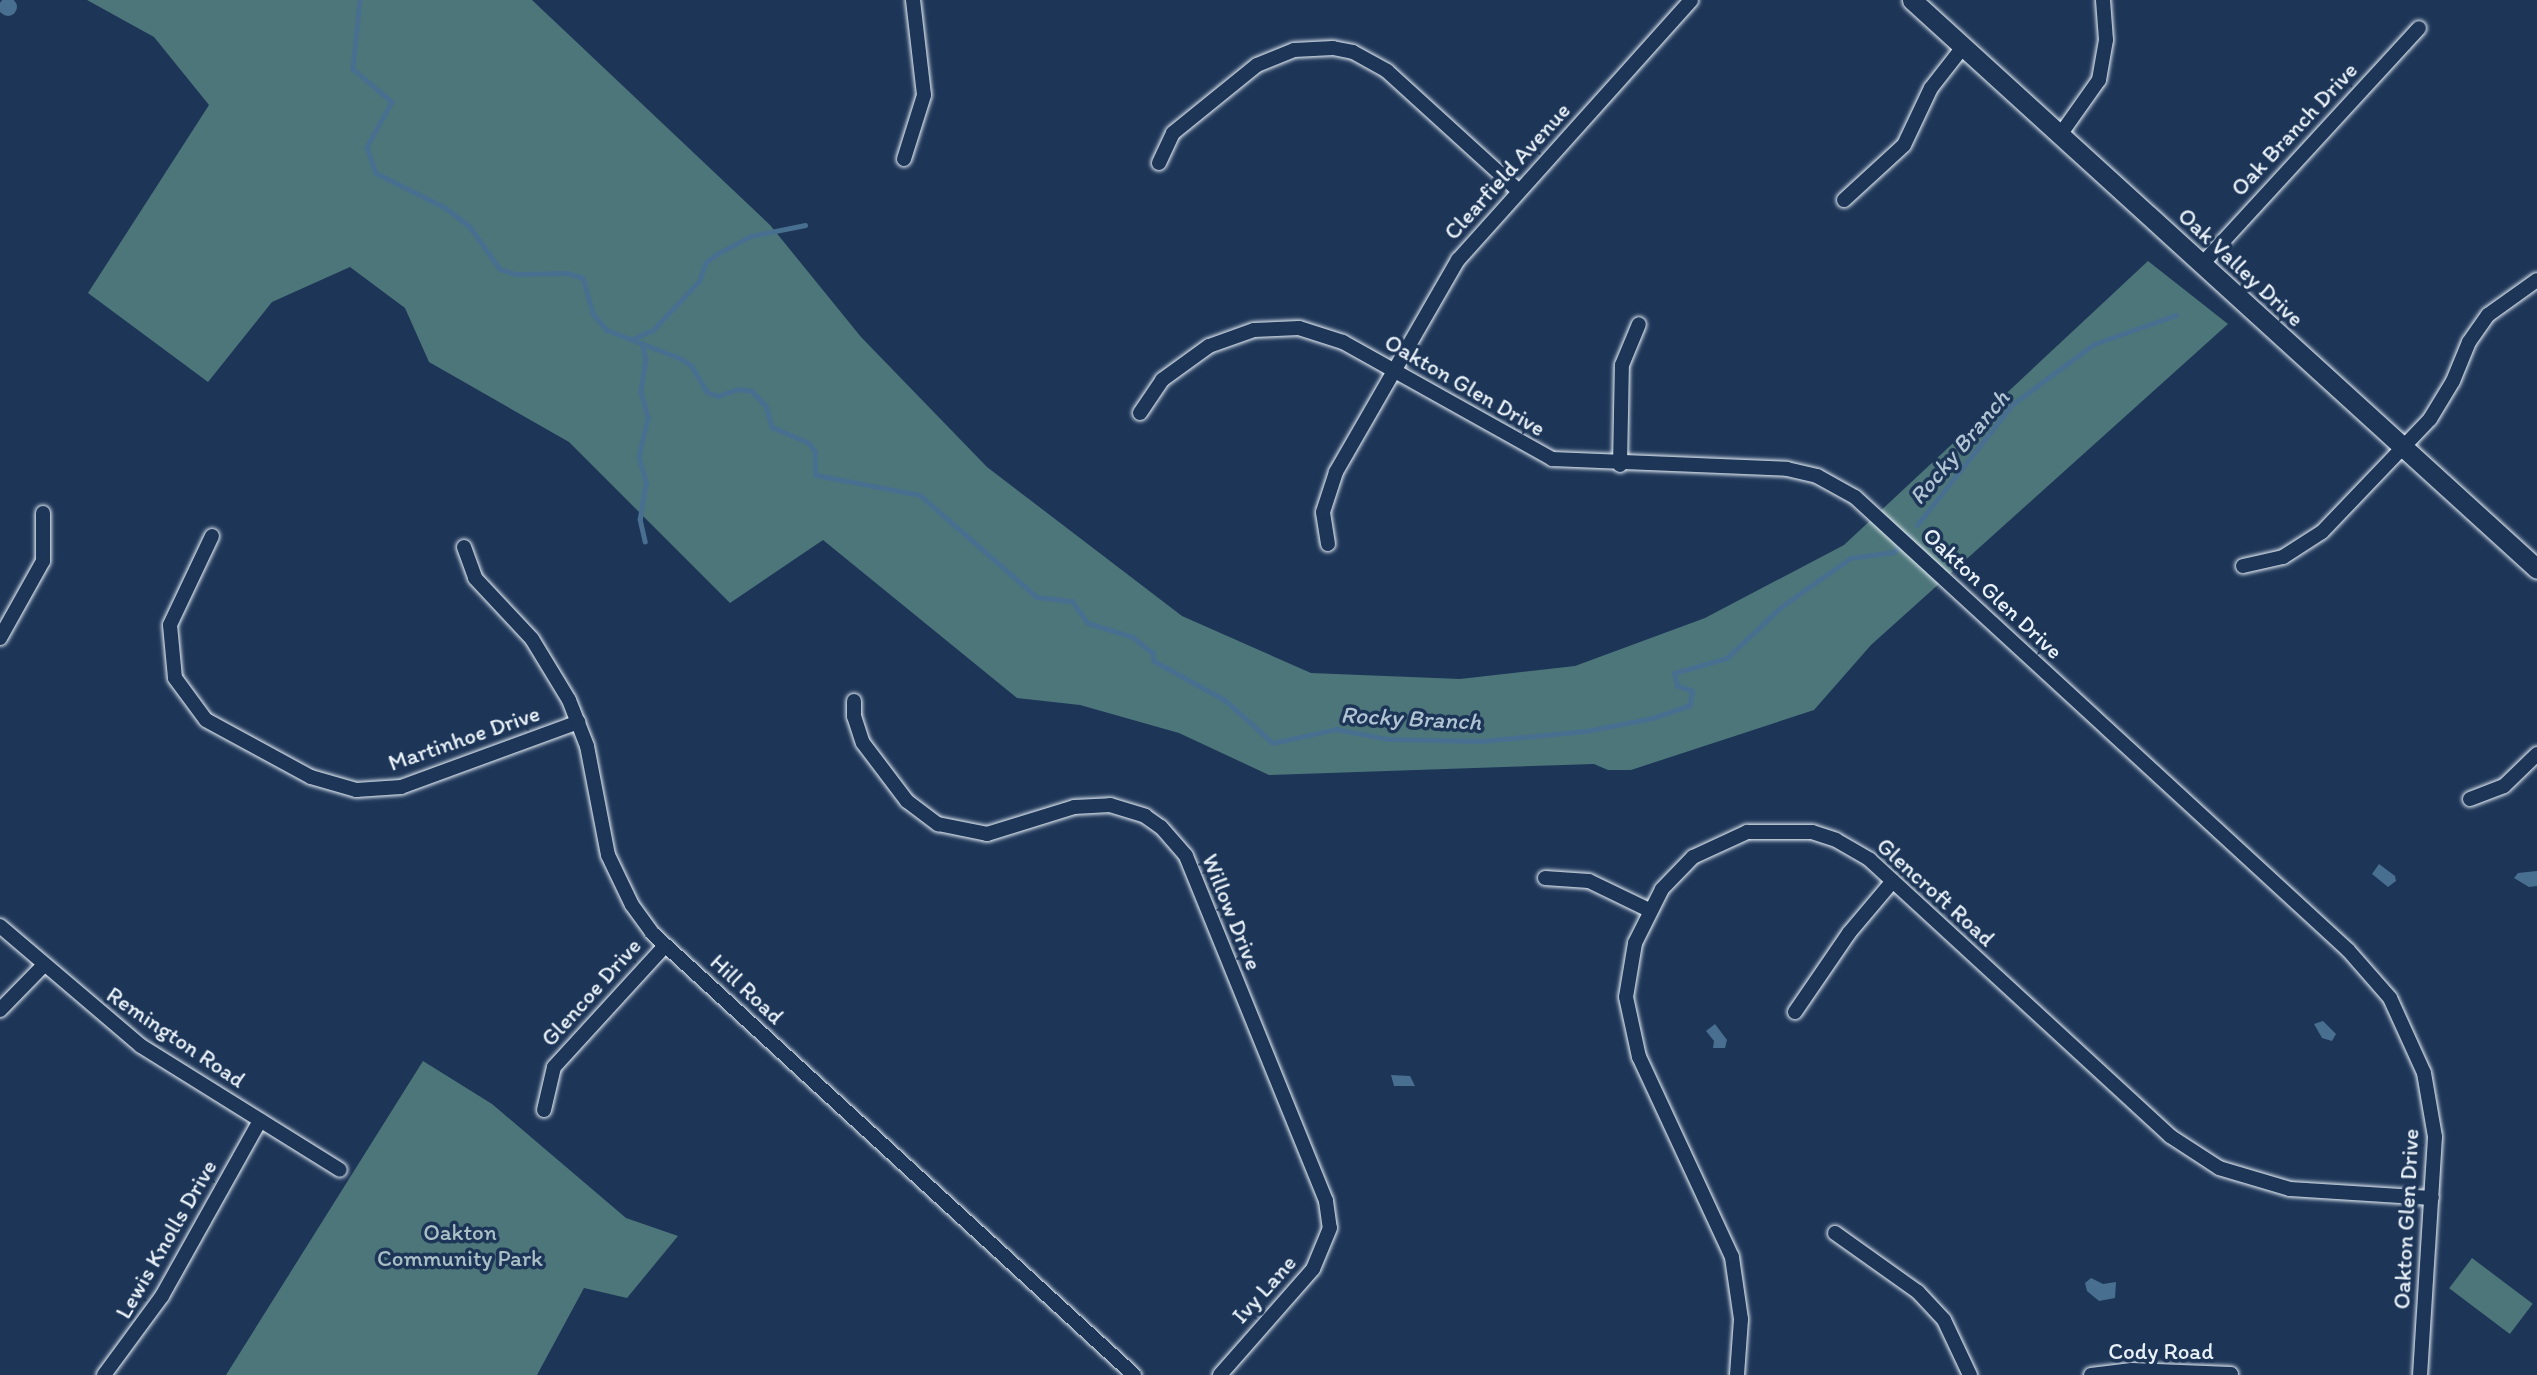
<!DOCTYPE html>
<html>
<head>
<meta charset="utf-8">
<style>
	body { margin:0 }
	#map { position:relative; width:2537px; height:1375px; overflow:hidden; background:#1d3557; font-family:Itim,sans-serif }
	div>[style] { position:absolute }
	.green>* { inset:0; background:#4d767a; transform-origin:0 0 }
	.water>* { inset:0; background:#486f90 }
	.round { border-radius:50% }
	.stream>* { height:4.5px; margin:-2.25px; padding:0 2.25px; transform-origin:2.25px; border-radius:2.25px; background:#486f90 }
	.roads { filter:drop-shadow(0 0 2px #e8f1f8) drop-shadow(0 0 2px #e8f1f8) }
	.street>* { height:14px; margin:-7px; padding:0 7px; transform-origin:7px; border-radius:7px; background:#1d3557 }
	.secondary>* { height:19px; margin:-9.5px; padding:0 9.5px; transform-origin:9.5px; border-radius:9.5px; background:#1d3557 }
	span { translate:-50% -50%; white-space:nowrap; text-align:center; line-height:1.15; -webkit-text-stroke:7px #1d3557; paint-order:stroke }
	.street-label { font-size:23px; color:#e8f1f8 }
	.park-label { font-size:23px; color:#aac0c6 }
	.water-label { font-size:24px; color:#b0c4d4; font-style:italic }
</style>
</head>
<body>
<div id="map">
	<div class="green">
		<div style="clip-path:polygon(87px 0,532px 0,770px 225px,861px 337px,987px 467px,1182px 616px,1311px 673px,1460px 679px,1575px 666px,1705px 618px,1844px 545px,2148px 261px,2228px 324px,1871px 645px,1814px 710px,1631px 770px,1608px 770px,1594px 764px,1269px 775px,1179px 733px,1080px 705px,1017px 698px,823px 540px,730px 603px,569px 442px,429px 362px,405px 308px,350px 267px,272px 302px,208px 382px,88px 293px,209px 105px,154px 37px)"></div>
		<div style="clip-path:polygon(423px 1061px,492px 1104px,626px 1218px,678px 1236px,627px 1298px,584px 1288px,537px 1375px,226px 1375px)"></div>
		<div style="left:2472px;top:1258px;width:76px;height:38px;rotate:37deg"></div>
	</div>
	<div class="water">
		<div class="round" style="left:-1px;top:-2px;width:18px;height:18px"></div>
		<div style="clip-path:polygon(2379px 864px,2395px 876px,2396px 881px,2388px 887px,2372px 874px)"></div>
		<div style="clip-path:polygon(2537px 871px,2537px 886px,2529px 887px,2514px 878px,2518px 873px)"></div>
		<div style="clip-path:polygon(2323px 1021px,2336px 1034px,2332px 1041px,2322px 1038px,2314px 1024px)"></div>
		<div style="clip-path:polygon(1715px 1024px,1727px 1040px,1725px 1048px,1713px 1048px,1714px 1041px,1706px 1031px)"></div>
		<div style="clip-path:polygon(1391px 1075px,1410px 1076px,1415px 1086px,1394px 1086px)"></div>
		<div style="clip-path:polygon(2091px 1278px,2103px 1284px,2116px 1282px,2115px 1298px,2099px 1301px,2087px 1291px,2085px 1283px)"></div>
	</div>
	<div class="stream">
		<div style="left:360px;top:0;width:69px;rotate:95.8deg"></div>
		<div style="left:353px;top:69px;width:51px;rotate:40.2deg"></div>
		<div style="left:392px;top:102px;width:51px;rotate:119.1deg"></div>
		<div style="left:367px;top:147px;width:28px;rotate:71deg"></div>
		<div style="left:376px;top:173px;width:78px;rotate:26.6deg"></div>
		<div style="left:446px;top:208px;width:31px;rotate:38deg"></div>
		<div style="left:470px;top:227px;width:52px;rotate:54.5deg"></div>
		<div style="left:500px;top:269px;width:16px;rotate:18deg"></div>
		<div style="left:515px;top:274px;width:52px;rotate:-1.1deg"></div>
		<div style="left:567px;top:273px;width:17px;rotate:17deg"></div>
		<div style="left:583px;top:278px;width:37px;rotate:74deg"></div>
		<div style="left:593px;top:314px;width:21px;rotate:49deg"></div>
		<div style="left:607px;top:330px;width:80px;rotate:21.1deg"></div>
		<div style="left:682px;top:359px;width:12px;rotate:35deg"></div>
		<div style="left:692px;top:366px;width:30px;rotate:60deg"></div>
		<div style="left:707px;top:392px;width:12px;rotate:20deg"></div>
		<div style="left:718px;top:396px;width:21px;rotate:-19deg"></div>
		<div style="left:738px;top:389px;width:14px;rotate:8deg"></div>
		<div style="left:752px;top:391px;width:21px;rotate:47deg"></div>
		<div style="left:766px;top:406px;width:22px;rotate:74deg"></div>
		<div style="left:772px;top:427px;width:40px;rotate:23.4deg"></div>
		<div style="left:809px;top:443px;width:10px;rotate:53deg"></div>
		<div style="left:815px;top:451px;width:24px;rotate:88deg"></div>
		<div style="left:816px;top:475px;width:106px;rotate:10.9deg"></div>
		<div style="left:920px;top:495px;width:155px;rotate:41.1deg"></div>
		<div style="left:1037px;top:597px;width:35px;rotate:7deg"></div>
		<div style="left:1072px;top:601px;width:27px;rotate:54deg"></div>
		<div style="left:1088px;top:623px;width:47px;rotate:17.3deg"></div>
		<div style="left:1133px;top:637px;width:26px;rotate:39deg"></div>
		<div style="left:1153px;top:653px;width:8px;rotate:83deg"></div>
		<div style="left:1154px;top:661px;width:81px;rotate:28.8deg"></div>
		<div style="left:1225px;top:700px;width:64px;rotate:41.9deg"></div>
		<div style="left:1273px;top:743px;width:65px;rotate:-12.5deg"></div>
		<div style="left:1336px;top:729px;width:53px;rotate:10.9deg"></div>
		<div style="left:1388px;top:739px;width:94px;rotate:1.2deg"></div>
		<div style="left:1482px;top:741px;width:104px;rotate:-5.5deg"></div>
		<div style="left:1586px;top:731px;width:68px;rotate:-11deg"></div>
		<div style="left:1653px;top:718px;width:39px;rotate:-19deg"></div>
		<div style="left:1690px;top:705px;width:14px;rotate:-82deg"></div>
		<div style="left:1692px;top:691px;width:16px;rotate:-162deg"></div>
		<div style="left:1677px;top:686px;width:13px;rotate:-103deg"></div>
		<div style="left:1674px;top:673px;width:55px;rotate:-15.8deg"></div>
		<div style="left:1727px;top:658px;width:74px;rotate:-43.4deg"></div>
		<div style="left:1781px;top:607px;width:50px;rotate:-35.3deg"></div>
		<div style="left:1822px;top:578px;width:35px;rotate:-35deg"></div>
		<div style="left:1851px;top:558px;width:43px;rotate:-7.9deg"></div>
		<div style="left:1894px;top:552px;width:21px;rotate:-49deg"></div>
		<div style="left:632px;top:339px;width:23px;rotate:-23deg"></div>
		<div style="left:653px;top:330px;width:67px;rotate:-46.8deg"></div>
		<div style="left:699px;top:281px;width:20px;rotate:-70deg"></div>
		<div style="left:706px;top:262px;width:14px;rotate:-36deg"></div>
		<div style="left:717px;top:254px;width:38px;rotate:-28deg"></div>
		<div style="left:751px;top:236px;width:55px;rotate:-11.5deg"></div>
		<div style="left:642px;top:343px;width:16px;rotate:76deg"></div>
		<div style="left:646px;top:359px;width:32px;rotate:99deg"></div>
		<div style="left:641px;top:391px;width:28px;rotate:75deg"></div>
		<div style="left:648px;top:418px;width:39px;rotate:103deg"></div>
		<div style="left:639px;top:456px;width:28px;rotate:75deg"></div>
		<div style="left:646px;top:483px;width:36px;rotate:99deg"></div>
		<div style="left:640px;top:519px;width:23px;rotate:77deg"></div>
		<div style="left:1917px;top:525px;width:154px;rotate:-51.6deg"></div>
		<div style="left:2013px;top:404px;width:101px;rotate:-36.5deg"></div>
		<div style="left:2094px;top:344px;width:87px;rotate:-19.5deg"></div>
	</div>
	<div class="roads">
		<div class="street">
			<div style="left:2060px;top:135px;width:67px;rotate:-54.7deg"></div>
			<div style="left:2099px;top:80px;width:41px;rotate:-80.1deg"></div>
			<div style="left:2106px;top:40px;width:40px;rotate:-94.3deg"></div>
			<div style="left:904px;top:159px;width:67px;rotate:-72.6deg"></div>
			<div style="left:924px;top:95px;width:96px;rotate:-96.6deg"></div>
			<div style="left:1159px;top:163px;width:33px;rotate:-65deg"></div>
			<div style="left:1173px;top:133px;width:108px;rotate:-39deg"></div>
			<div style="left:1257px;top:65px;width:40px;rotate:-22deg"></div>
			<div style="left:1294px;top:50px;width:39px;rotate:-3deg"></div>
			<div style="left:1333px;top:48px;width:20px;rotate:11deg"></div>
			<div style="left:1353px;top:52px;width:39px;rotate:29deg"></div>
			<div style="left:1387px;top:71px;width:177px;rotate:42.3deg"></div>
			<div style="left:1844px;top:200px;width:81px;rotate:-42.5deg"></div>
			<div style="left:1904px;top:145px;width:63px;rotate:-64.7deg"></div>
			<div style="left:1931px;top:88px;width:52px;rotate:-52deg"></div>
			<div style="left:2203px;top:263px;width:319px;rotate:-47.4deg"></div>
			<div style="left:1140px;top:413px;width:40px;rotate:-56deg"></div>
			<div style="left:1162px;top:380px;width:58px;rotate:-35.9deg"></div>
			<div style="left:1209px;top:346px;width:48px;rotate:-19.6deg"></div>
			<div style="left:1254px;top:330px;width:45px;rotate:-2.5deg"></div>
			<div style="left:1299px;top:328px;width:46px;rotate:17.7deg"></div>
			<div style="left:1343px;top:342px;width:240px;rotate:29.2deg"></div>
			<div style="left:1552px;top:459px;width:235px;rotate:2.4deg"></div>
			<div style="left:1787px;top:469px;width:31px;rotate:13deg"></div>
			<div style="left:1817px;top:476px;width:43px;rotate:28.9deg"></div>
			<div style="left:1855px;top:497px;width:670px;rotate:42.58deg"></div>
			<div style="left:2348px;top:950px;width:64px;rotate:48.8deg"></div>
			<div style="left:2390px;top:998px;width:82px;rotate:65.6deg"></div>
			<div style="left:2424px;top:1073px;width:65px;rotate:80.2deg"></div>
			<div style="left:2435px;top:1137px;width:238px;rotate:93.6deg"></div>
			<div style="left:1620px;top:465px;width:100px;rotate:-88.9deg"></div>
			<div style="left:1622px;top:365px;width:44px;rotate:-67.5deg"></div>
			<div style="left:212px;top:536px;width:98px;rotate:115.3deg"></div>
			<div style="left:170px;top:625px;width:53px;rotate:84.6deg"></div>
			<div style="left:175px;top:678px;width:52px;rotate:53.6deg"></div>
			<div style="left:206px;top:720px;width:119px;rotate:28.5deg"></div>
			<div style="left:311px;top:777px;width:47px;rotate:16.1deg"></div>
			<div style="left:356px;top:790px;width:45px;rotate:-3.8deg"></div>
			<div style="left:401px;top:787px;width:189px;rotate:-20.1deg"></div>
			<div style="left:1328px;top:544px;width:32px;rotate:-99deg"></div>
			<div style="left:1323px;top:512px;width:42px;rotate:-72deg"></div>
			<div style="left:1336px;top:472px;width:245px;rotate:-60.1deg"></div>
			<div style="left:1458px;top:260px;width:349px;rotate:-48.1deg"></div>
			<div style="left:464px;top:547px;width:33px;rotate:70deg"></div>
			<div style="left:475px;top:578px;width:83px;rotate:46.9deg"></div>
			<div style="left:532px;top:639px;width:71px;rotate:58.8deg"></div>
			<div style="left:569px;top:700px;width:49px;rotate:68.6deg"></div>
			<div style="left:587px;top:746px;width:111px;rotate:79.1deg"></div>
			<div style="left:608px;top:855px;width:55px;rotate:64.4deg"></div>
			<div style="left:632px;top:905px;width:34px;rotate:54deg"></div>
			<div style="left:652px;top:933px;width:654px;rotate:42.52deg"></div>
			<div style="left:2243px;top:566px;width:41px;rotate:-12.7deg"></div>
			<div style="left:2283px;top:557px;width:46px;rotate:-32.7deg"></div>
			<div style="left:2322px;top:532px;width:156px;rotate:-46.3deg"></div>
			<div style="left:2430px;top:419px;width:44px;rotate:-58.8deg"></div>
			<div style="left:2453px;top:381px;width:42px;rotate:-67.7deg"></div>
			<div style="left:2469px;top:342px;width:33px;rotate:-55deg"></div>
			<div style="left:2488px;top:315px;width:60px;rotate:-35.5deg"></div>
			<div style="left:0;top:638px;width:88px;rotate:-60.8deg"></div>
			<div style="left:43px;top:561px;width:48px;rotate:-90deg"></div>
			<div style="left:854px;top:701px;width:15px;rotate:90deg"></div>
			<div style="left:854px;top:716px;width:28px;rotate:72deg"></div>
			<div style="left:863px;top:743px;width:73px;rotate:52.8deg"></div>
			<div style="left:907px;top:801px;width:39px;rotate:37deg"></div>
			<div style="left:938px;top:824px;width:50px;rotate:11.5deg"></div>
			<div style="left:987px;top:834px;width:91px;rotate:-17.2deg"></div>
			<div style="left:1074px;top:807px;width:36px;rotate:-3deg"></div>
			<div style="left:1110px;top:805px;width:37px;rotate:17deg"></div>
			<div style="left:1145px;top:816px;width:19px;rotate:35deg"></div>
			<div style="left:1161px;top:827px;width:38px;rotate:49deg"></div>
			<div style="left:1186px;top:856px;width:372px;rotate:67.9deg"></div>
			<div style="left:1326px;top:1201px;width:27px;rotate:82deg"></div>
			<div style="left:1330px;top:1228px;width:44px;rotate:112.5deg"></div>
			<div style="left:1313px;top:1269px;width:141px;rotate:131.3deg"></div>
			<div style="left:2470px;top:799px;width:36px;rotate:-21deg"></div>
			<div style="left:2504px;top:786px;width:46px;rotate:-44.1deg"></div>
			<div style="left:1545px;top:878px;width:44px;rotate:3.9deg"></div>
			<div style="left:1589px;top:881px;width:67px;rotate:25.8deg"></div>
			<div style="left:0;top:926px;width:185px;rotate:40.4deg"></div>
			<div style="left:141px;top:1046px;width:234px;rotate:31.9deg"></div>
			<div style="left:0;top:1010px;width:62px;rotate:-45.7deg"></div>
			<div style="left:1795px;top:1012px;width:96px;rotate:-55.6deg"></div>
			<div style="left:1849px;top:933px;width:68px;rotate:-49.8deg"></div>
			<div style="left:544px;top:1110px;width:44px;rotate:-76.9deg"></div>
			<div style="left:554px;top:1067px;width:164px;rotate:-47.5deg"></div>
			<div style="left:1835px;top:1233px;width:102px;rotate:35.4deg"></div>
			<div style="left:1918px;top:1292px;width:38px;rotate:47deg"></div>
			<div style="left:1944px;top:1320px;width:61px;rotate:64.7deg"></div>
			<div style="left:104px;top:1375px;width:98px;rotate:-53.7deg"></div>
			<div style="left:162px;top:1296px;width:201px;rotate:-60.8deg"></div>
			<div style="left:1737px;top:1375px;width:56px;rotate:-85.9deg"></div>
			<div style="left:1741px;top:1319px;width:63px;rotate:-98.3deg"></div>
			<div style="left:1732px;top:1257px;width:221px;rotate:-114.9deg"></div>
			<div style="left:1639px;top:1057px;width:61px;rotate:-102.2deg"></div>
			<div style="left:1626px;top:997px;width:55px;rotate:-80.5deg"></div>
			<div style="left:1635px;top:943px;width:60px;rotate:-63.4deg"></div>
			<div style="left:1662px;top:889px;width:45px;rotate:-45.9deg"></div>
			<div style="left:1693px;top:857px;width:60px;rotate:-24.8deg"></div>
			<div style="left:1747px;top:832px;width:65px"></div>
			<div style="left:1812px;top:832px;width:25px;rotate:18deg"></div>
			<div style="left:1836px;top:840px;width:39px;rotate:30deg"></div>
			<div style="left:1870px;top:860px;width:408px;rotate:42.6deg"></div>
			<div style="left:2170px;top:1136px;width:59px;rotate:33.1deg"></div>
			<div style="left:2219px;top:1168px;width:74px;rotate:16.5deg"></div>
			<div style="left:2290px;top:1189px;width:142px;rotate:3.6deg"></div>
			<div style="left:2091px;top:1375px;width:41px;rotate:-7deg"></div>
			<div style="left:2132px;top:1370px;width:99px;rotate:2.3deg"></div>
		</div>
		<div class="secondary">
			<div style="left:1912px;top:0;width:845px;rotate:42.31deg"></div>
		</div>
	</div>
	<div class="street-label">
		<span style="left:2294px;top:129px;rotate:-47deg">Oak Branch Drive</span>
		<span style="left:1507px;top:171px;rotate:-48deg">Clearfield Avenue</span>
		<span style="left:2241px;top:267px;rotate:43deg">Oak Valley Drive</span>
		<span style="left:1465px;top:385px;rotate:30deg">Oakton Glen Drive</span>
		<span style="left:1993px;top:593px;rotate:43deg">Oakton Glen Drive</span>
		<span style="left:464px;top:738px;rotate:-19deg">Martinhoe Drive</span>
		<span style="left:1936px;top:892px;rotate:42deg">Glencroft Road</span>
		<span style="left:1232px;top:912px;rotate:68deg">Willow Drive</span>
		<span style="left:747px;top:989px;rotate:43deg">Hill Road</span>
		<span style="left:591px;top:992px;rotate:-48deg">Glencoe Drive</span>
		<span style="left:176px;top:1037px;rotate:34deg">Remington Road</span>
		<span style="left:2406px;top:1219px;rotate:-87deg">Oakton Glen Drive</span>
		<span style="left:166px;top:1239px;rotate:-60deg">Lewis Knolls Drive</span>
		<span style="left:1264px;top:1289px;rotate:-48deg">Ivy Lane</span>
		<span style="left:2161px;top:1351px">Cody Road</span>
	</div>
	<div class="park-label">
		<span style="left:460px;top:1245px">Oakton<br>Community Park</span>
	</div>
	<div class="water-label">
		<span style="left:1959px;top:447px;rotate:-50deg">Rocky Branch</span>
		<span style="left:1411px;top:718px;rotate:3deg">Rocky Branch</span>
	</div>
</div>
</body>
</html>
